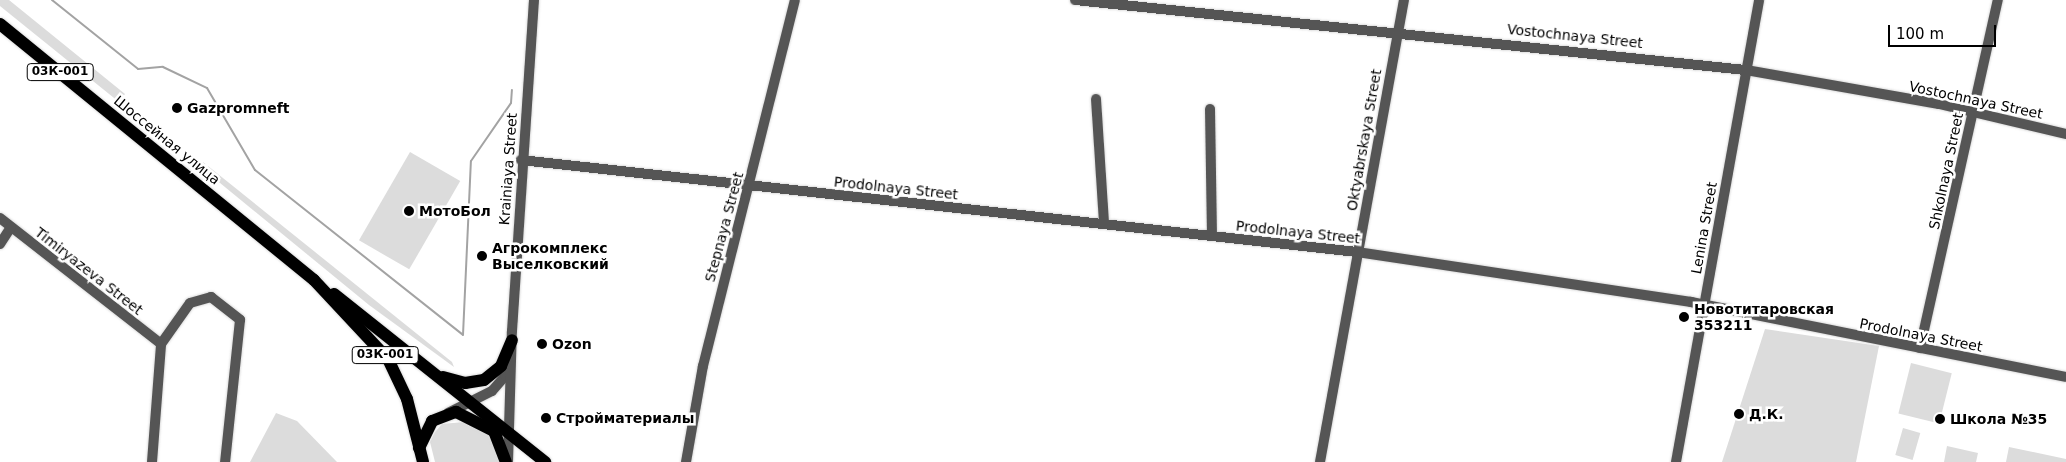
<!DOCTYPE html>
<html>
<head>
<meta charset="utf-8">
<style>
	body { margin:0 }
	#map { position:relative; width:2066px; height:462px; overflow:hidden; background:#fff; font-family:"DejaVu Sans",sans-serif }
	div>[style] { position:absolute }
	.green>* { inset:0; background:#dcdcdc; transform-origin:0 0 }
	.stream>* { height:2px; margin:-1px; padding:0 1px; transform-origin:1px; border-radius:1px; background:#a3a3a3 }
	.roads { filter:drop-shadow(0 0 1px #dbdbdb) drop-shadow(0 0 1px #dbdbdb) }
	.minor>* { height:10px; margin:-5px; padding:0 5px; transform-origin:5px; border-radius:5px; background:#555 }
	.major>* { height:12px; margin:-6px; padding:0 6px; transform-origin:6px; border-radius:6px; background:#000 }
	.dots>* { width:14px; height:14px; translate:-50% -50%; box-sizing:border-box; border:2px solid #fff; border-radius:50% }
	span { translate:-50% -50%; white-space:nowrap; text-align:center; line-height:1.15; -webkit-text-stroke:5px #fff; paint-order:stroke }
	.shield-label span { padding:1px 4px; background:#fff; border:1px solid; border-radius:4px; -webkit-text-stroke-width:0 }
	.shield-label { font-size:12px; color:#000; font-weight:700 }
	.street-label { font-size:14px; color:#000 }
	.poi-label { font-size:14px; color:#000; font-weight:700 }
	.left { translate:0 -50%; text-align:left }
	.scale { position:absolute; left:1888px; top:25px; width:108px; height:22px; box-sizing:border-box; border:2px solid #000; border-top:0; padding-left:6px; font-size:15px; line-height:18px; white-space:nowrap; color:#000; -webkit-text-stroke:4px #fff; paint-order:stroke }
</style>
</head>
<body>
<div id="map">
	<div class="green">
		<div style="clip-path:polygon(0 0,9px 0,125px 94px,119px 102px,0 6px)"></div>
		<div style="left:410px;top:152px;width:58px;height:102px;rotate:30deg"></div>
		<div style="clip-path:polygon(203px 162px,452px 362px,454px 367px,369px 305px,203px 169px)"></div>
		<div style="clip-path:polygon(1765px 329px,1879px 346px,1856px 462px,1722px 462px)"></div>
		<div style="left:1911px;top:363px;width:42px;height:52px;rotate:14deg"></div>
		<div style="clip-path:polygon(276px 413px,297px 421px,337px 462px,250px 462px)"></div>
		<div style="clip-path:polygon(464px 422px,488px 431px,502px 462px,435px 462px,430px 442px,435px 432px,442px 424px)"></div>
		<div style="left:1903px;top:428px;width:18px;height:28px;rotate:16deg"></div>
		<div style="clip-path:polygon(1947px 446px,1978px 453px,1976px 462px,1944px 462px)"></div>
		<div style="clip-path:polygon(2009px 447px,2066px 459px,2066px 462px,2006px 462px)"></div>
	</div>
	<div class="stream">
		<div style="left:52px;top:0;width:110px;rotate:38.7deg"></div>
		<div style="left:138px;top:69px;width:25px;rotate:-5deg"></div>
		<div style="left:163px;top:67px;width:49px;rotate:25.5deg"></div>
		<div style="left:207px;top:88px;width:95px;rotate:59.7deg"></div>
		<div style="left:255px;top:170px;width:265px;rotate:38.4deg"></div>
		<div style="left:463px;top:335px;width:174px;rotate:-87.4deg"></div>
		<div style="left:471px;top:161px;width:70px;rotate:-55.4deg"></div>
		<div style="left:511px;top:103px;width:13px;rotate:-86deg"></div>
	</div>
	<div class="roads">
		<div class="minor">
			<div style="left:1075px;top:0;width:675px;rotate:5.96deg"></div>
			<div style="left:1746px;top:70px;width:196px;rotate:10deg"></div>
			<div style="left:1939px;top:104px;width:130px;rotate:13.3deg"></div>
			<div style="left:1096px;top:99px;width:125px;rotate:86.3deg"></div>
			<div style="left:1210px;top:109px;width:127px;rotate:89.1deg"></div>
			<div style="left:521px;top:160px;width:841px;rotate:6.28deg"></div>
			<div style="left:1357px;top:252px;width:338px;rotate:8.5deg"></div>
			<div style="left:1691px;top:302px;width:382px;rotate:11.3deg"></div>
			<div style="left:0;top:218px;width:204px;rotate:38deg"></div>
			<div style="left:0;top:244px;width:20px;rotate:-57deg"></div>
			<div style="left:1920px;top:348px;width:357px;rotate:-77.4deg"></div>
			<div style="left:448px;top:413px;width:49px;rotate:-26.6deg"></div>
			<div style="left:492px;top:391px;width:20px;rotate:-49deg"></div>
			<div style="left:505px;top:376px;width:16px;rotate:-76deg"></div>
			<div style="left:152px;top:462px;width:118px;rotate:-85.6deg"></div>
			<div style="left:161px;top:344px;width:50px;rotate:-54.7deg"></div>
			<div style="left:190px;top:303px;width:22px;rotate:-16deg"></div>
			<div style="left:211px;top:297px;width:37px;rotate:38deg"></div>
			<div style="left:240px;top:320px;width:143px;rotate:96deg"></div>
			<div style="left:508px;top:462px;width:131px;rotate:-88.3deg"></div>
			<div style="left:512px;top:331px;width:332px;rotate:-86.2deg"></div>
			<div style="left:686px;top:462px;width:97px;rotate:-80deg"></div>
			<div style="left:703px;top:366px;width:377px;rotate:-75.9deg"></div>
			<div style="left:1320px;top:462px;width:470px;rotate:-79.7deg"></div>
			<div style="left:1676px;top:462px;width:469px;rotate:-79.8deg"></div>
		</div>
		<div class="major">
			<div style="left:0;top:24px;width:405px;rotate:39.2deg"></div>
			<div style="left:314px;top:280px;width:108px;rotate:46.9deg"></div>
			<div style="left:388px;top:359px;width:44px;rotate:64.6deg"></div>
			<div style="left:407px;top:399px;width:65px;rotate:75.7deg"></div>
			<div style="left:334px;top:294px;width:270px;rotate:38.5deg"></div>
			<div style="left:443px;top:377px;width:23px;rotate:15deg"></div>
			<div style="left:465px;top:383px;width:19px;rotate:-9deg"></div>
			<div style="left:484px;top:380px;width:22px;rotate:-39deg"></div>
			<div style="left:501px;top:366px;width:28px;rotate:-67deg"></div>
			<div style="left:419px;top:448px;width:30px;rotate:-64deg"></div>
			<div style="left:432px;top:421px;width:26px;rotate:-21deg"></div>
			<div style="left:456px;top:412px;width:42px;rotate:26.6deg"></div>
			<div style="left:494px;top:431px;width:33px;rotate:69deg"></div>
		</div>
	</div>
	<div class="dots">
		<div style="left:177px;top:108px;background:#000"></div>
		<div style="left:409px;top:211px;background:#000"></div>
		<div style="left:482px;top:256px;background:#000"></div>
		<div style="left:1684px;top:317px;background:#000"></div>
		<div style="left:542px;top:344px;background:#000"></div>
		<div style="left:1739px;top:414px;background:#000"></div>
		<div style="left:546px;top:418px;background:#000"></div>
		<div style="left:1940px;top:419px;background:#000"></div>
	</div>
	<div class="shield-label">
		<span style="left:60px;top:72px">03К-001</span>
		<span style="left:385px;top:355px">03К-001</span>
	</div>
	<div class="street-label">
		<span style="left:1575px;top:36px;rotate:6deg">Vostochnaya Street</span>
		<span style="left:1976px;top:100px;rotate:12deg">Vostochnaya Street</span>
		<span style="left:167px;top:140px;rotate:39deg">Шоссейная улица</span>
		<span style="left:1364px;top:140px;rotate:-80deg">Oktyabrskaya Street</span>
		<span style="left:508px;top:169px;rotate:-86deg">Krainiaya Street</span>
		<span style="left:1946px;top:171px;rotate:-78deg">Shkolnaya Street</span>
		<span style="left:896px;top:188px;rotate:6deg">Prodolnaya Street</span>
		<span style="left:724px;top:227px;rotate:-75deg">Stepnaya Street</span>
		<span style="left:1704px;top:228px;rotate:-80deg">Lenina Street</span>
		<span style="left:1298px;top:232px;rotate:6deg">Prodolnaya Street</span>
		<span style="left:89px;top:271px;rotate:38deg">Timiryazeva Street</span>
		<span style="left:1921px;top:335px;rotate:11deg">Prodolnaya Street</span>
	</div>
	<div class="poi-label">
		<span class="left" style="left:187px;top:108px">Gazpromneft</span>
		<span class="left" style="left:419px;top:211px">МотоБол</span>
		<span class="left" style="left:492px;top:256px">Агрокомплекс<br>Выселковский</span>
		<span class="left" style="left:1694px;top:317px">Новотитаровская<br>353211</span>
		<span class="left" style="left:552px;top:344px">Ozon</span>
		<span class="left" style="left:1749px;top:414px">Д.К.</span>
		<span class="left" style="left:556px;top:418px">Стройматериалы</span>
		<span class="left" style="left:1950px;top:419px">Школа №35</span>
	</div>
	<div class="scale">100 m</div>
</div>
</body>
</html>
